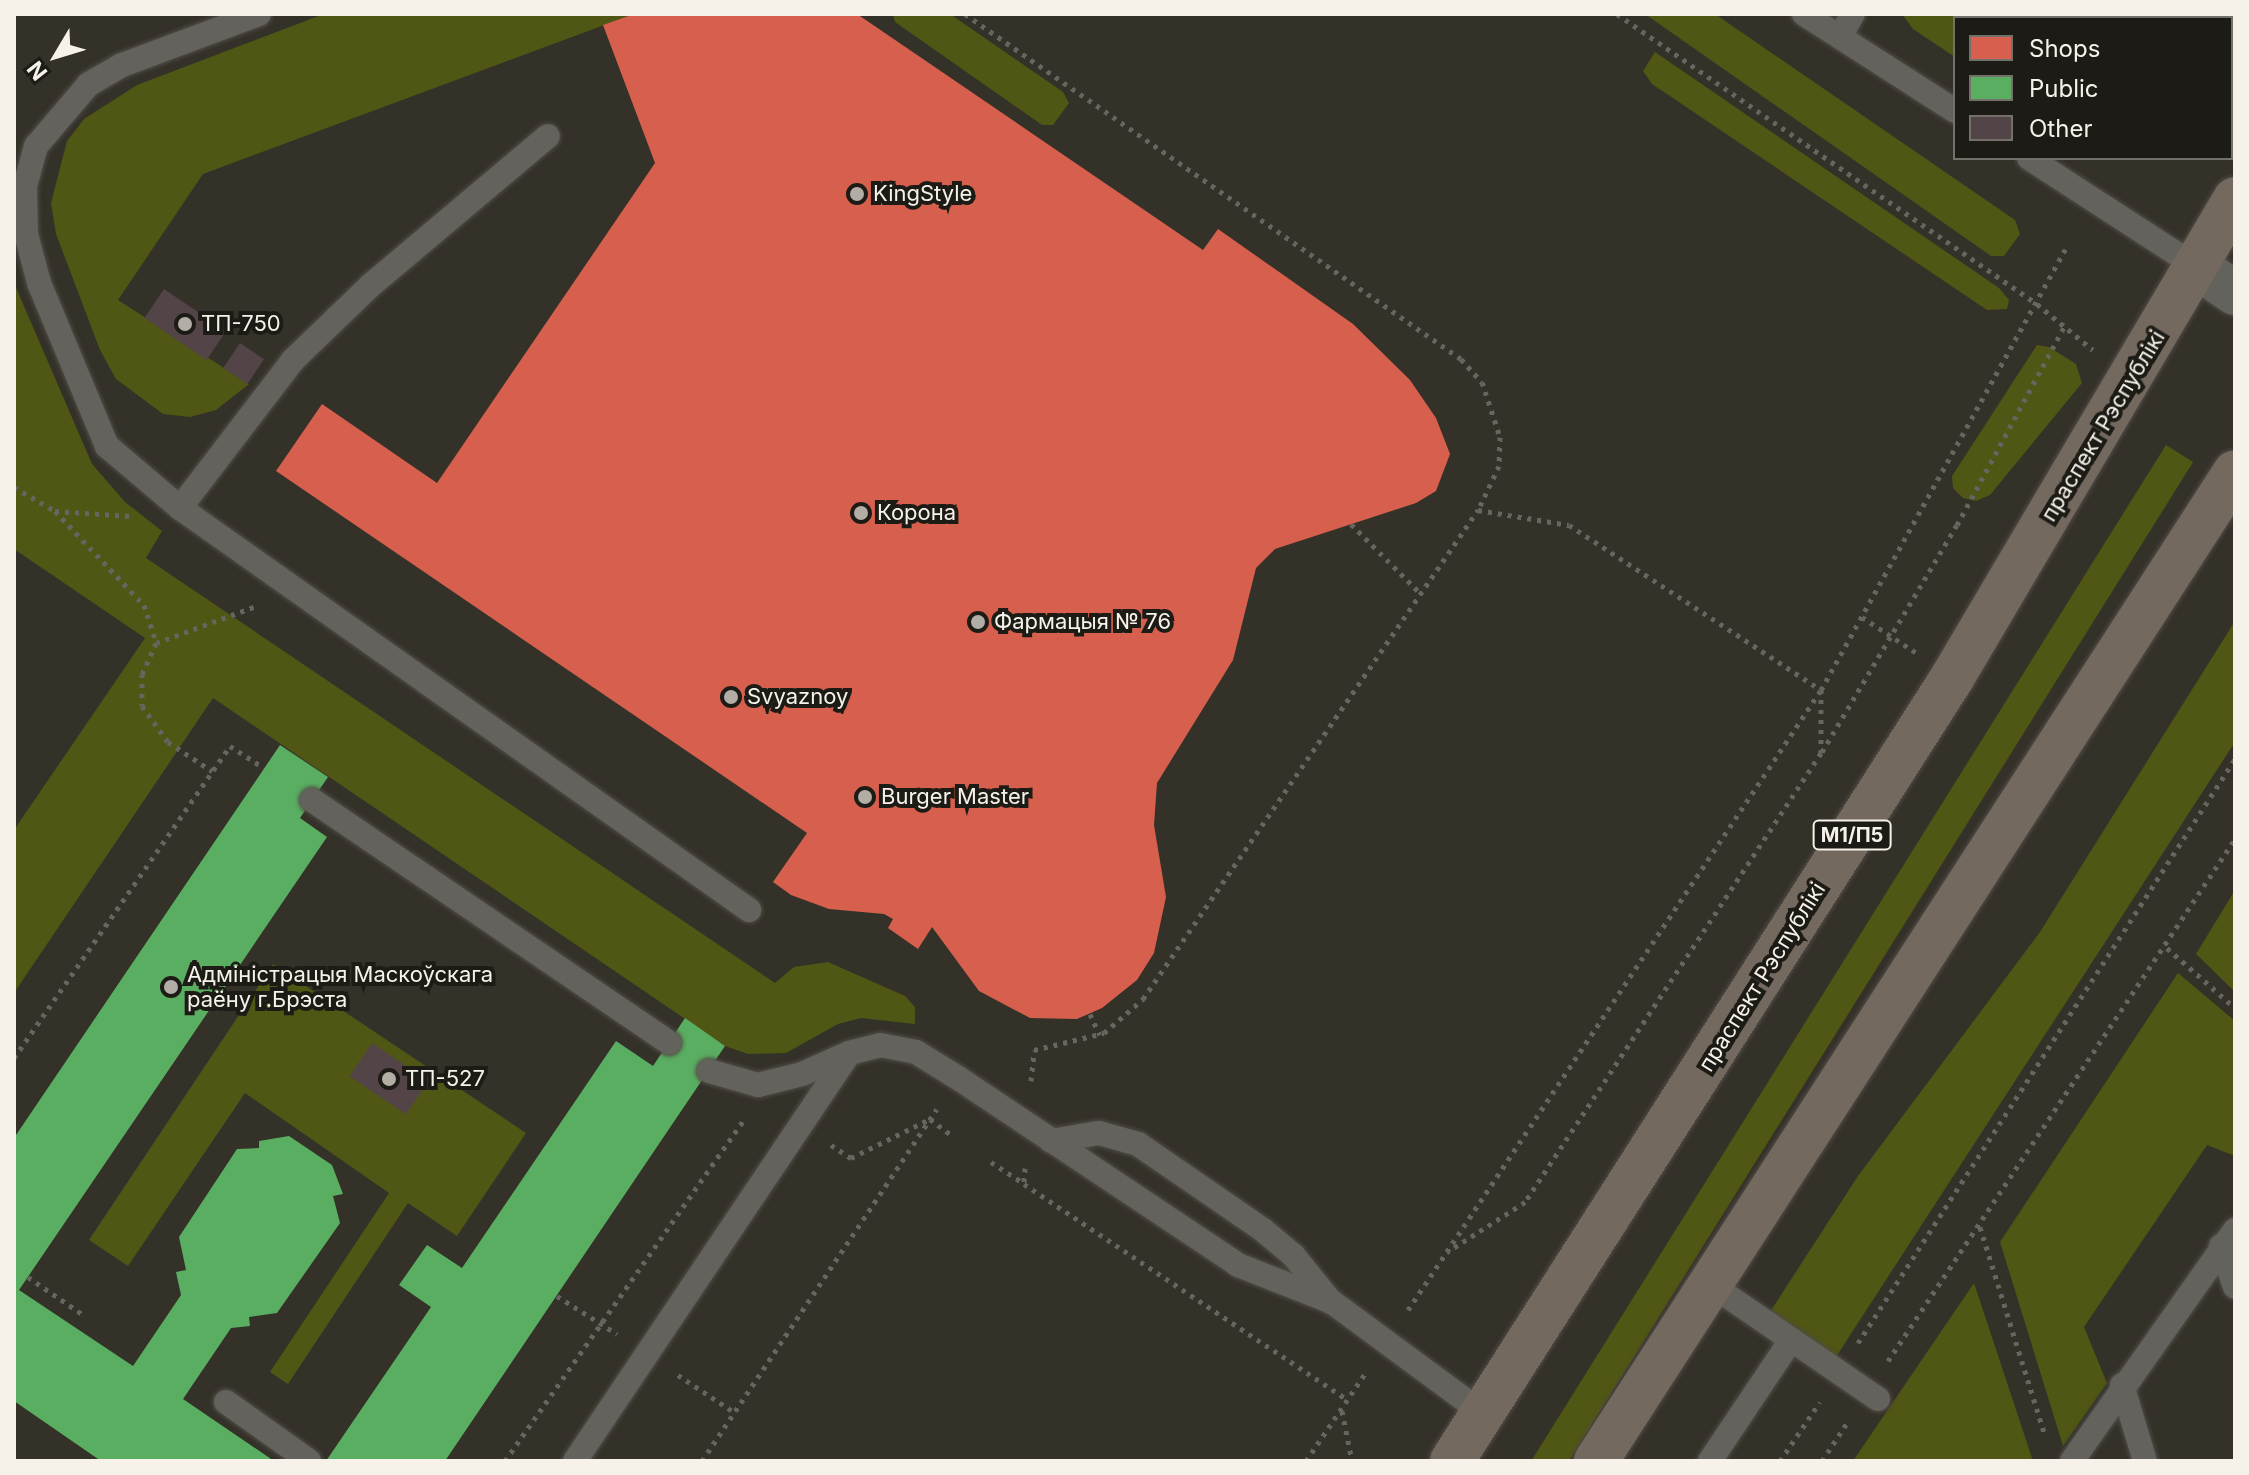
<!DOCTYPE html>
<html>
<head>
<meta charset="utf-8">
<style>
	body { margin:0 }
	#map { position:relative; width:2249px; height:1475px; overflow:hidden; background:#343129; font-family:Inter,sans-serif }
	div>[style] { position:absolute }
	.green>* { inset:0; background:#505614; transform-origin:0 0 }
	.shops>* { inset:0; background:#d6604d }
	.public>* { inset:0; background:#5aae61 }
	.building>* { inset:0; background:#524447; transform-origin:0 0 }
	.path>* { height:5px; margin-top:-2.5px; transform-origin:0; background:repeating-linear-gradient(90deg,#67655f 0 4px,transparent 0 10px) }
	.roads { filter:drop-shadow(0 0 2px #504c46) drop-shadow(0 0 2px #504c46) }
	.lane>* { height:24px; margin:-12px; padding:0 12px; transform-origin:12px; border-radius:12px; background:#64625d }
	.street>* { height:44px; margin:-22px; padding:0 22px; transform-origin:22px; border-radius:22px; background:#64625d }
	.highway>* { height:44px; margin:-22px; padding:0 22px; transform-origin:22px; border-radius:22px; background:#74695f }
	.dots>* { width:22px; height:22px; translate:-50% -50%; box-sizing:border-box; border:4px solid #1d1b15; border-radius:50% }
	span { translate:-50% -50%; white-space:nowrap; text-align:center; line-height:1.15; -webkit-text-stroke:8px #1d1b15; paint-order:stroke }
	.shield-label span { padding:2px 6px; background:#1d1b15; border:2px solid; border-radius:6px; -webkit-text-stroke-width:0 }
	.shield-label { font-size:20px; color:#f6f2ea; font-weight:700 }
	.poi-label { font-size:22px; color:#f6f2ea }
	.left { translate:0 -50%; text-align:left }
	.street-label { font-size:22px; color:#f6f2ea }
	.frame { position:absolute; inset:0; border:16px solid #f6f2ea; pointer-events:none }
	.legend { position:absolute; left:1953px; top:16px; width:280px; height:144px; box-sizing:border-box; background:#1d1b15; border:2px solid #74716a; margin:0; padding:10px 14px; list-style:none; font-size:24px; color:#f6f2ea }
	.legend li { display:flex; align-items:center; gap:16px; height:40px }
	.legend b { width:40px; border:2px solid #74716a }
	.north { position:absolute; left:16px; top:16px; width:80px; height:80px; -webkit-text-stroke:6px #1d1b15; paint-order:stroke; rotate:232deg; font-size:22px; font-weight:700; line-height:32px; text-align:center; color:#f6f2ea }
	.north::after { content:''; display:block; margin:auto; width:28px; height:36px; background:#f6f2ea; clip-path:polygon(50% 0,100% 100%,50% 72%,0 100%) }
</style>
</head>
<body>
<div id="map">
	<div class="green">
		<div style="clip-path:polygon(324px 14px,634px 14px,203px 174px,118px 300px,249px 384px,216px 410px,190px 417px,163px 414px,116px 379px,100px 350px,56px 234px,51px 203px,67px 141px,84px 119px,137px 85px)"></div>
		<div style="clip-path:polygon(893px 14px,950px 14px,1063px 92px,1069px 103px,1053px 125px,1042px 125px,895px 22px)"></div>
		<div style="clip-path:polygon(1645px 14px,1715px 14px,2015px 220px,2020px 234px,2004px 256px,1991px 256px)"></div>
		<div style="clip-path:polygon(1902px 14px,2185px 14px,1955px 18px,1955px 57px,1913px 29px)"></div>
		<div style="clip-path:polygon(1655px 52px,1999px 288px,2009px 300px,2007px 309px,1987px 310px,1652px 84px,1643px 71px)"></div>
		<div style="clip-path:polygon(14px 283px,92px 464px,125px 502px,162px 531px,146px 558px,775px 983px,794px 967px,828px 962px,905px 996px,915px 1007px,915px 1024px,861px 1018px,838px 1024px,786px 1053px,748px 1054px,725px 1046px,213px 698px,14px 993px,14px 830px,145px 638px,14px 549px)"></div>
		<div style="clip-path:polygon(2037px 345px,2049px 347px,2076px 364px,2082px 383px,1990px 495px,1976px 501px,1963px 498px,1953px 488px,1952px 476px)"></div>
		<div style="left:2166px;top:445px;width:32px;height:1220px;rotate:32deg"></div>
		<div style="clip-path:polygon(2235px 621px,2235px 742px,1834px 1360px,1768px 1315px,1858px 1176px,2040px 932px)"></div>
		<div style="clip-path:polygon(2235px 890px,2235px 992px,2196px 954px)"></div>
		<div style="clip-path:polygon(273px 964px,526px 1133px,457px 1236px,408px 1203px,288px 1384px,270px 1372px,389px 1193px,245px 1093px,128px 1266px,89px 1240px)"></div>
		<div style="clip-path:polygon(2178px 973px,2235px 1021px,2235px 1156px,2207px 1145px,2084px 1327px,2107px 1383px,2063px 1446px,2000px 1242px)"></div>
		<div style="clip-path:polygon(1974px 1283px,2033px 1461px,1853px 1461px)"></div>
	</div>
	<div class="shops">
		<div style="clip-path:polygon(634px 14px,857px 14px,1203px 250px,1218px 229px,1353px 324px,1410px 380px,1436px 418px,1450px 454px,1436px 491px,1416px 503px,1275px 549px,1256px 568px,1233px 660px,1157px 783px,1154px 825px,1166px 897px,1154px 953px,1137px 980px,1102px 1008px,1077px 1019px,1030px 1018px,979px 991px,932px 927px,918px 949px,888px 928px,893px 919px,884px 914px,829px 909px,791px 895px,773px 882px,807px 833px,276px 471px,322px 404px,437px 483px,655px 163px,603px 25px)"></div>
	</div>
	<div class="public">
		<div style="clip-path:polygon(280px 745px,328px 777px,300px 818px,327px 837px,19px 1290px,133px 1366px,181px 1295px,176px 1272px,186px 1270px,179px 1237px,237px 1149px,259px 1148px,259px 1141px,289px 1136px,332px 1165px,343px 1194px,333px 1196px,340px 1223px,277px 1313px,249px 1317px,250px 1326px,231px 1328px,183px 1399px,274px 1461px,101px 1461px,14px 1401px,14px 1138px)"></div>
		<div style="clip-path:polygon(685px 1018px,725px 1046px,445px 1461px,326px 1461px,431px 1307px,399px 1285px,427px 1245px,462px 1268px,616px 1041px,653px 1066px)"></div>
	</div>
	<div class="building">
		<div style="left:164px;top:289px;width:75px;height:35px;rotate:34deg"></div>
		<div style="left:240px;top:343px;width:29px;height:30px;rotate:34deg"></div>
		<div style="left:372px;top:1043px;width:68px;height:40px;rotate:34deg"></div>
	</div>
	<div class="path">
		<div style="left:965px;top:14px;width:604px;rotate:34.82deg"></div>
		<div style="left:1461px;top:359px;width:31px;rotate:48deg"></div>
		<div style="left:1482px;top:382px;width:58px;rotate:71.9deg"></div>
		<div style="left:1500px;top:437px;width:29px;rotate:92deg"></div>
		<div style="left:1499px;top:466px;width:49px;rotate:115.5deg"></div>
		<div style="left:1617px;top:14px;width:510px;rotate:34.62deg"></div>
		<div style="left:2037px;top:304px;width:72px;rotate:39.4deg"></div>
		<div style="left:2229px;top:18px;width:4px;rotate:-63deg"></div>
		<div style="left:2231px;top:107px;width:8px;rotate:-60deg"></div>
		<div style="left:14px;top:487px;width:48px;rotate:30.3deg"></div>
		<div style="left:55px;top:511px;width:75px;rotate:3.8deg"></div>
		<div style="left:55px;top:511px;width:129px;rotate:46.6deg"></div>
		<div style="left:144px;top:605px;width:40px;rotate:72deg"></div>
		<div style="left:156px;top:643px;width:34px;rotate:114deg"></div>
		<div style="left:142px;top:674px;width:32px;rotate:90deg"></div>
		<div style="left:142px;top:706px;width:44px;rotate:54.2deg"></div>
		<div style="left:168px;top:742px;width:53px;rotate:33.4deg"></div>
		<div style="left:1351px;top:524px;width:99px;rotate:45deg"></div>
		<div style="left:1862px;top:617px;width:64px;rotate:33.4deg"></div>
		<div style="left:156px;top:643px;width:107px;rotate:-20.3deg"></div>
		<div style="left:1822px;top:752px;width:264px;rotate:-59.3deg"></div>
		<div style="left:1957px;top:525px;width:225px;rotate:-61.6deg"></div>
		<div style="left:2167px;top:948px;width:91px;rotate:41.4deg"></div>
		<div style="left:1090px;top:1014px;width:23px;rotate:65deg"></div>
		<div style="left:14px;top:1058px;width:379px;rotate:-55.3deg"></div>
		<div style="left:230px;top:746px;width:40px;rotate:32.9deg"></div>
		<div style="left:1031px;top:1081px;width:31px;rotate:-84deg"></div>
		<div style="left:1034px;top:1050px;width:72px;rotate:-13.7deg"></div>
		<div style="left:1104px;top:1033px;width:52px;rotate:-41.1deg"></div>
		<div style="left:1143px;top:999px;width:593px;rotate:-55.59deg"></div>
		<div style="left:1478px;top:510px;width:92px;rotate:9.4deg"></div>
		<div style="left:1569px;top:525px;width:301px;rotate:33.2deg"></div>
		<div style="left:1821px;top:690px;width:63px;rotate:90deg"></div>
		<div style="left:1821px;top:753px;width:538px;rotate:123.39deg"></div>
		<div style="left:1525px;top:1202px;width:93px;rotate:147.3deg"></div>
		<div style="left:831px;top:1145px;width:24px;rotate:33deg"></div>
		<div style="left:851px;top:1158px;width:88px;rotate:-26.3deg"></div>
		<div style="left:930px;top:1119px;width:25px;rotate:37deg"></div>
		<div style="left:991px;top:1162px;width:38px;rotate:33deg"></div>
		<div style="left:1025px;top:1168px;width:16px;rotate:94deg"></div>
		<div style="left:1024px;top:1184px;width:389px;rotate:33.7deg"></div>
		<div style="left:1980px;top:1227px;width:216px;rotate:72.7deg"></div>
		<div style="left:28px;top:1277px;width:69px;rotate:34.4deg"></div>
		<div style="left:557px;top:1296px;width:71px;rotate:32.3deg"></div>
		<div style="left:1408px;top:1310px;width:745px;rotate:-56.33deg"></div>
		<div style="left:1821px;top:690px;width:505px;rotate:-61deg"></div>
		<div style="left:1858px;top:1343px;width:695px;rotate:-57.16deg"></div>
		<div style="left:1888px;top:1361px;width:627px;rotate:-56.39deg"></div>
		<div style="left:678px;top:1375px;width:67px;rotate:33.5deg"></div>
		<div style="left:1342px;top:1411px;width:51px;rotate:78.7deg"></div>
		<div style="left:505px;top:1461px;width:419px;rotate:-55deg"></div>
		<div style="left:702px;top:1461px;width:423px;rotate:-56.3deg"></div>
		<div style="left:1306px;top:1461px;width:107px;rotate:-56deg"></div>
		<div style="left:1780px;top:1461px;width:71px;rotate:-55.9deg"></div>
		<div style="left:1822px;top:1461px;width:45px;rotate:-56.7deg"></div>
	</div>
	<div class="roads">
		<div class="lane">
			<div style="left:259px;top:14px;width:146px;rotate:159.6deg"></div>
			<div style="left:122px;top:65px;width:39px;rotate:150deg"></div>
			<div style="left:88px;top:85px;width:80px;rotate:130.4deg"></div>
			<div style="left:36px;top:146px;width:41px;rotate:105.4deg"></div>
			<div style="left:25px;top:186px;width:48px;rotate:88.8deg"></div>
			<div style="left:26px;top:234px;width:51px;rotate:75.1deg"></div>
			<div style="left:39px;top:283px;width:177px;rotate:67.4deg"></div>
			<div style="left:107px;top:446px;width:96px;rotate:40.3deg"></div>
			<div style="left:180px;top:508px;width:697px;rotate:35.24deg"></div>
			<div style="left:1804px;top:14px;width:179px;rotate:32.7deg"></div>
			<div style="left:1840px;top:37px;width:26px;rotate:-61deg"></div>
			<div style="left:2029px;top:158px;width:200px;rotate:33deg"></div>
			<div style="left:180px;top:508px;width:186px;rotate:-52.6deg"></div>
			<div style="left:293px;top:360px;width:108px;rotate:-43.9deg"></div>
			<div style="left:371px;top:285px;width:231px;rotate:-40.1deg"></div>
			<div style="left:312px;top:800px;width:432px;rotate:34.2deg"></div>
			<div style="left:709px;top:1071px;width:51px;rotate:15.9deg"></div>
			<div style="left:758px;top:1085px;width:45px;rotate:-14deg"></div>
			<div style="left:802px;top:1074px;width:51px;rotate:-24.1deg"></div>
			<div style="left:1051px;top:1141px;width:49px;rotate:-9.5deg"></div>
			<div style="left:1099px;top:1133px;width:41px;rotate:15.8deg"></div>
			<div style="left:1138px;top:1144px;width:152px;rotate:34.5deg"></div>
			<div style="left:1263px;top:1230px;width:40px;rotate:40deg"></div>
			<div style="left:1294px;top:1256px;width:59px;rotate:51.2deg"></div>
			<div style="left:2221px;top:1246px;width:43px;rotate:71.1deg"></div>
			<div style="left:1713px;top:1286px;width:200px;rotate:34.4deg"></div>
			<div style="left:2122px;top:1385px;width:79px;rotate:73.2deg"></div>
			<div style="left:226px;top:1402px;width:102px;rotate:35.4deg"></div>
			<div style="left:575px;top:1461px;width:491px;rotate:-56.1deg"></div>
			<div style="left:849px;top:1053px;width:32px;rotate:-14deg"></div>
			<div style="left:880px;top:1045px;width:37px;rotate:11deg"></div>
			<div style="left:916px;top:1052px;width:49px;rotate:31.8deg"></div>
			<div style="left:958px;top:1078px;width:337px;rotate:33.7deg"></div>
			<div style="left:1238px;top:1265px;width:101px;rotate:21.5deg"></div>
			<div style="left:1332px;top:1302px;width:189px;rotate:36.4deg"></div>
			<div style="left:1710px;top:1461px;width:146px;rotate:-56.2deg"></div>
			<div style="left:2072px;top:1461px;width:283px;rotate:-54.8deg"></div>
		</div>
		<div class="street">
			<div style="left:2197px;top:267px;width:46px;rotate:34.4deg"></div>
		</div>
		<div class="highway">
			<div style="left:1452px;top:1461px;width:929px;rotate:-57.44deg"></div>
			<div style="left:1952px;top:678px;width:556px;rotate:-59.42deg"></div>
			<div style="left:1596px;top:1461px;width:1177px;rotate:-57.13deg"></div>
		</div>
	</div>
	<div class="dots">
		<div style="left:857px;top:194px;background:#b2aea6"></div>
		<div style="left:185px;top:324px;background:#b2aea6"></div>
		<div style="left:861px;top:513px;background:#b2aea6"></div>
		<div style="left:978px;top:622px;background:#b2aea6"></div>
		<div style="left:731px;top:697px;background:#b2aea6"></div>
		<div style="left:865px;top:797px;background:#b2aea6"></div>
		<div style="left:171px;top:987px;background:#b2aea6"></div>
		<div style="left:389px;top:1079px;background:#b2aea6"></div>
	</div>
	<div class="shield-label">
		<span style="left:1852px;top:835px">М1/П5</span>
	</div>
	<div class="poi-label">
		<span class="left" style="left:873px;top:194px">KingStyle</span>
		<span class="left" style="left:201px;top:324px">ТП-750</span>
		<span class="left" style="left:877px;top:513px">Корона</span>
		<span class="left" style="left:994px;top:622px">Фармацыя № 76</span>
		<span class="left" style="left:747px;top:697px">Svyaznoy</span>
		<span class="left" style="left:881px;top:797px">Burger Master</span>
		<span class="left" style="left:187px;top:987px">Адміністрацыя Маскоўскага<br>раёну г.Брэста</span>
		<span class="left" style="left:405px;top:1079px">ТП-527</span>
	</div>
	<div class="street-label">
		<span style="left:2103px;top:426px;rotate:-59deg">праспект Рэспублікі</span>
		<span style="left:1762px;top:977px;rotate:-58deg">праспект Рэспублікі</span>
	</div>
	<div class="frame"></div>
	<ul class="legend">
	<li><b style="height:22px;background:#d6604d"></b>Shops</li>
	<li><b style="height:22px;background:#5aae61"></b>Public</li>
	<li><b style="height:22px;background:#524447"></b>Other</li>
	</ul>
	<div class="north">N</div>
</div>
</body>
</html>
